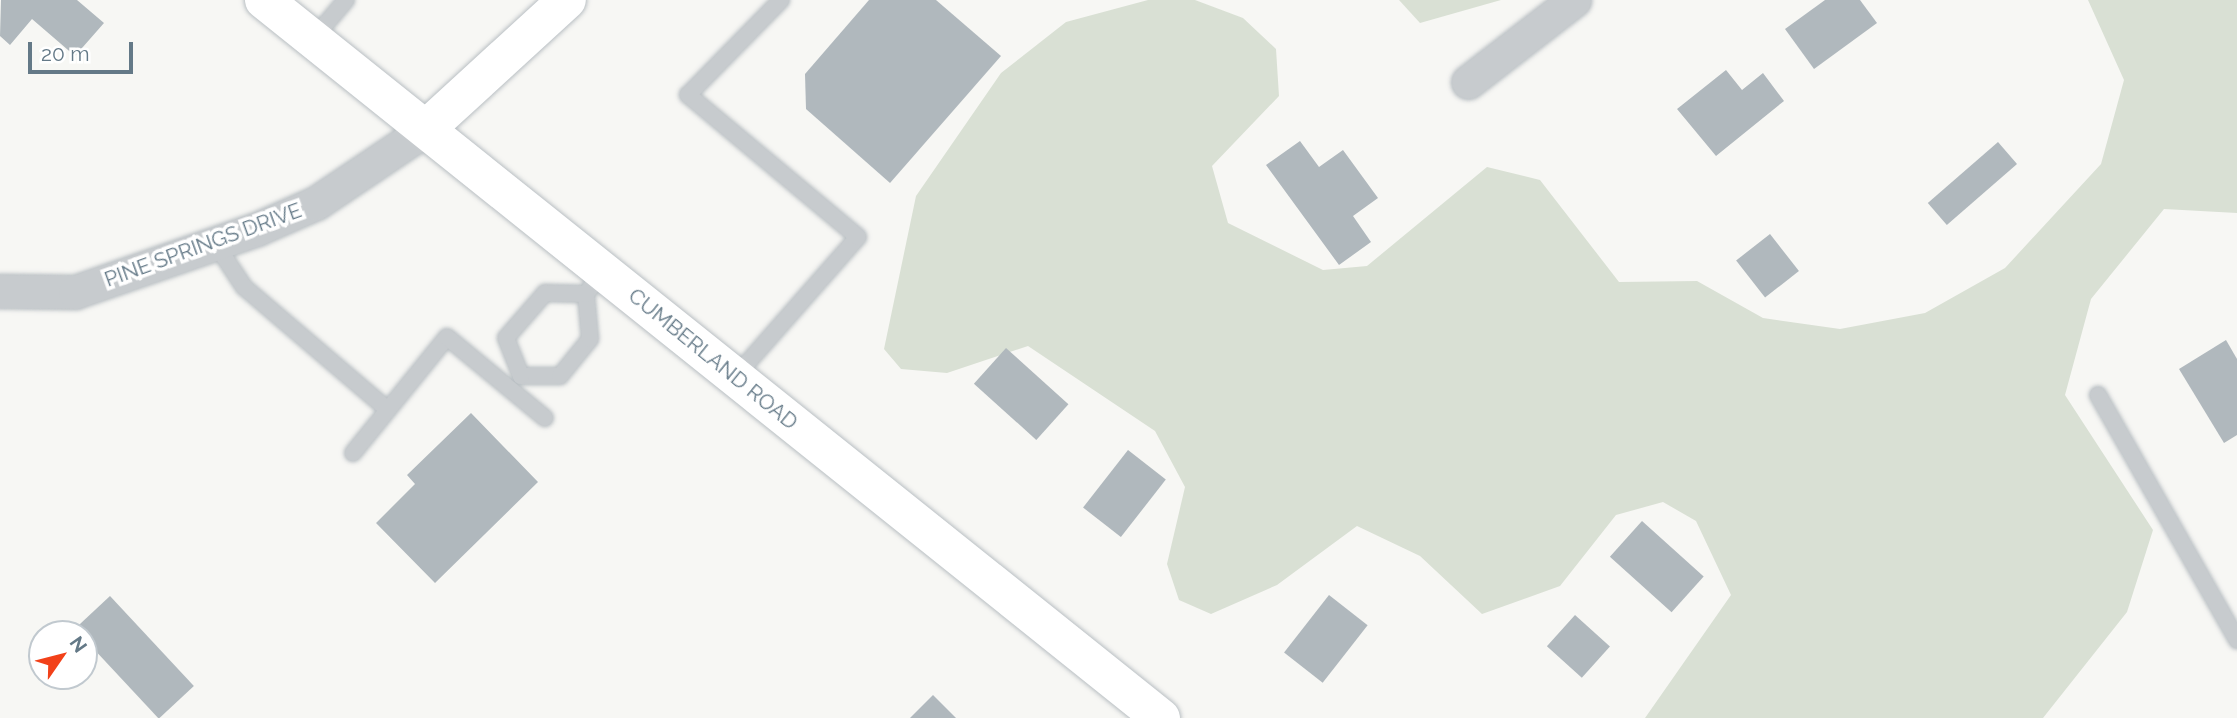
<!DOCTYPE html>
<html>
<head>
<meta charset="utf-8">
<style>
	body { margin:0 }
	#map { position:relative; width:2237px; height:718px; overflow:hidden; background:#f7f7f4; font-family:Raleway,sans-serif }
	div>[style] { position:absolute }
	.green>* { inset:0; background:#d9e0d4 }
	.building>* { inset:0; background:#b0b8bd; transform-origin:0 0 }
	.roads { filter:drop-shadow(0 0 2px #b9bfc3) drop-shadow(0 0 2px #b9bfc3) }
	.lane>* { height:16px; margin:-8px; padding:0 8px; transform-origin:8px; border-radius:8px; background:#c7cbce }
	.street>* { height:33px; margin:-16.5px; padding:0 16.5px; transform-origin:16.5px; border-radius:16.5px; background:#c7cbce }
	.secondary>* { height:38px; margin:-19px; padding:0 19px; transform-origin:19px; border-radius:19px; background:#fff }
	.primary>* { height:38px; margin:-19px; padding:0 19px; transform-origin:19px; border-radius:19px; background:#fff }
	span { translate:-50% -50%; white-space:nowrap; text-align:center; line-height:1.15; -webkit-text-stroke:7px #fff; paint-order:stroke }
	.street-label { font-size:21px; color:#647987 }
	.north { position:absolute; left:28px; top:620px; width:70px; height:70px; box-sizing:border-box; background:#fff; border:2px solid #c1c9cf; border-radius:50%; rotate:55deg; font-size:19px; font-weight:700; line-height:28px; text-align:center; color:#647987 }
	.north::after { content:''; display:block; margin:auto; width:24px; height:32px; background:#f24119; clip-path:polygon(50% 0,100% 100%,50% 72%,0 100%) }
	.scale { position:absolute; left:28px; top:42px; width:105px; height:32px; box-sizing:border-box; border:4px solid #647987; border-top:0; padding-left:9px; font-size:21px; line-height:24px; white-space:nowrap; color:#647987; -webkit-text-stroke:5px #fff; paint-order:stroke }
</style>
</head>
<body>
<div id="map">
	<div class="green">
		<div style="clip-path:polygon(1148px 0,1195px 0,1243px 18px,1276px 49px,1279px 96px,1212px 166px,1228px 223px,1323px 270px,1367px 266px,1487px 167px,1540px 180px,1619px 282px,1697px 281px,1763px 318px,1840px 329px,1925px 313px,2005px 268px,2101px 164px,2124px 80px,2088px 0,2237px 0,2237px 213px,2164px 209px,2091px 299px,2065px 395px,2153px 530px,2127px 612px,2043px 718px,1645px 718px,1731px 595px,1696px 521px,1663px 502px,1616px 515px,1560px 586px,1482px 614px,1420px 556px,1357px 526px,1277px 585px,1211px 614px,1179px 600px,1167px 564px,1185px 487px,1155px 431px,1028px 346px,947px 373px,901px 369px,884px 349px,916px 196px,1001px 73px,1066px 22px)"></div>
		<div style="clip-path:polygon(1399px 0,1501px 0,1420px 23px)"></div>
	</div>
	<div class="building">
		<div style="clip-path:polygon(77px 0,104px 23px,75px 56px,32px 19px,10px 45px,0 36px,1px 0)"></div>
		<div style="clip-path:polygon(869px 0,936px 0,1001px 56px,890px 183px,806px 109px,805px 74px)"></div>
		<div style="clip-path:polygon(1825px 0,1860px 0,1877px 23px,1814px 69px,1785px 29px)"></div>
		<div style="clip-path:polygon(1726px 70px,1742px 90px,1763px 73px,1784px 101px,1716px 156px,1677px 109px)"></div>
		<div style="clip-path:polygon(1300px 141px,1319px 167px,1343px 150px,1378px 198px,1353px 216px,1371px 242px,1339px 265px,1266px 165px)"></div>
		<div style="left:1998px;top:142px;width:29px;height:93px;rotate:49deg"></div>
		<div style="left:1770px;top:234px;width:47px;height:43px;rotate:52deg"></div>
		<div style="clip-path:polygon(2226px 340px,2237px 359px,2237px 435px,2224px 443px,2179px 369px)"></div>
		<div style="left:1006px;top:348px;width:84px;height:48px;rotate:42deg"></div>
		<div style="clip-path:polygon(471px 413px,538px 482px,435px 583px,376px 523px,415px 484px,407px 475px)"></div>
		<div style="left:1128px;top:450px;width:48px;height:73px;rotate:38deg"></div>
		<div style="left:1642px;top:521px;width:83px;height:48px;rotate:42deg"></div>
		<div style="left:1329px;top:595px;width:49px;height:73px;rotate:38deg"></div>
		<div style="left:110px;top:596px;width:123px;height:48px;rotate:47deg"></div>
		<div style="left:1575px;top:615px;width:47px;height:42px;rotate:42deg"></div>
		<div style="clip-path:polygon(933px 695px,956px 718px,910px 718px)"></div>
	</div>
	<div class="roads">
		<div class="lane">
			<div style="left:313px;top:39px;width:51px;rotate:-49.8deg"></div>
			<div style="left:215px;top:243px;width:53px;rotate:56.6deg"></div>
			<div style="left:244px;top:287px;width:189px;rotate:40.5deg"></div>
			<div style="left:521px;top:376px;width:39px"></div>
			<div style="left:560px;top:376px;width:48px;rotate:-51deg"></div>
			<div style="left:590px;top:339px;width:45px;rotate:-95.1deg"></div>
			<div style="left:586px;top:294px;width:29px;rotate:-54deg"></div>
			<div style="left:521px;top:376px;width:41px;rotate:-111.5deg"></div>
			<div style="left:506px;top:338px;width:60px;rotate:-49.1deg"></div>
			<div style="left:545px;top:293px;width:41px;rotate:1.4deg"></div>
			<div style="left:735px;top:377px;width:186px;rotate:-48.7deg"></div>
			<div style="left:858px;top:237px;width:222px;rotate:-140.1deg"></div>
			<div style="left:688px;top:95px;width:133px;rotate:-45.6deg"></div>
			<div style="left:2098px;top:395px;width:282px;rotate:60.4deg"></div>
			<div style="left:353px;top:453px;width:149px;rotate:-51deg"></div>
			<div style="left:447px;top:337px;width:127px;rotate:39.6deg"></div>
		</div>
		<div class="street">
			<div style="left:1468px;top:82px;width:134px;rotate:-37.7deg"></div>
			<div style="left:0;top:291px;width:75px;rotate:0.8deg"></div>
			<div style="left:75px;top:292px;width:193px;rotate:-19.1deg"></div>
			<div style="left:257px;top:229px;width:64px;rotate:-23.8deg"></div>
			<div style="left:316px;top:203px;width:133px;rotate:-33.9deg"></div>
		</div>
		<div class="secondary">
			<div style="left:426px;top:129px;width:191px;rotate:-42.5deg"></div>
		</div>
		<div class="primary">
			<div style="left:264px;top:0;width:1149px;rotate:38.68deg"></div>
		</div>
	</div>
	<div class="street-label">
		<span style="left:203px;top:245px;rotate:-20deg">PINE SPRINGS DRIVE</span>
		<span style="left:713px;top:359px;rotate:39deg">CUMBERLAND ROAD</span>
	</div>
	<div class="north">N</div>
	<div class="scale">20 m</div>
</div>
</body>
</html>
